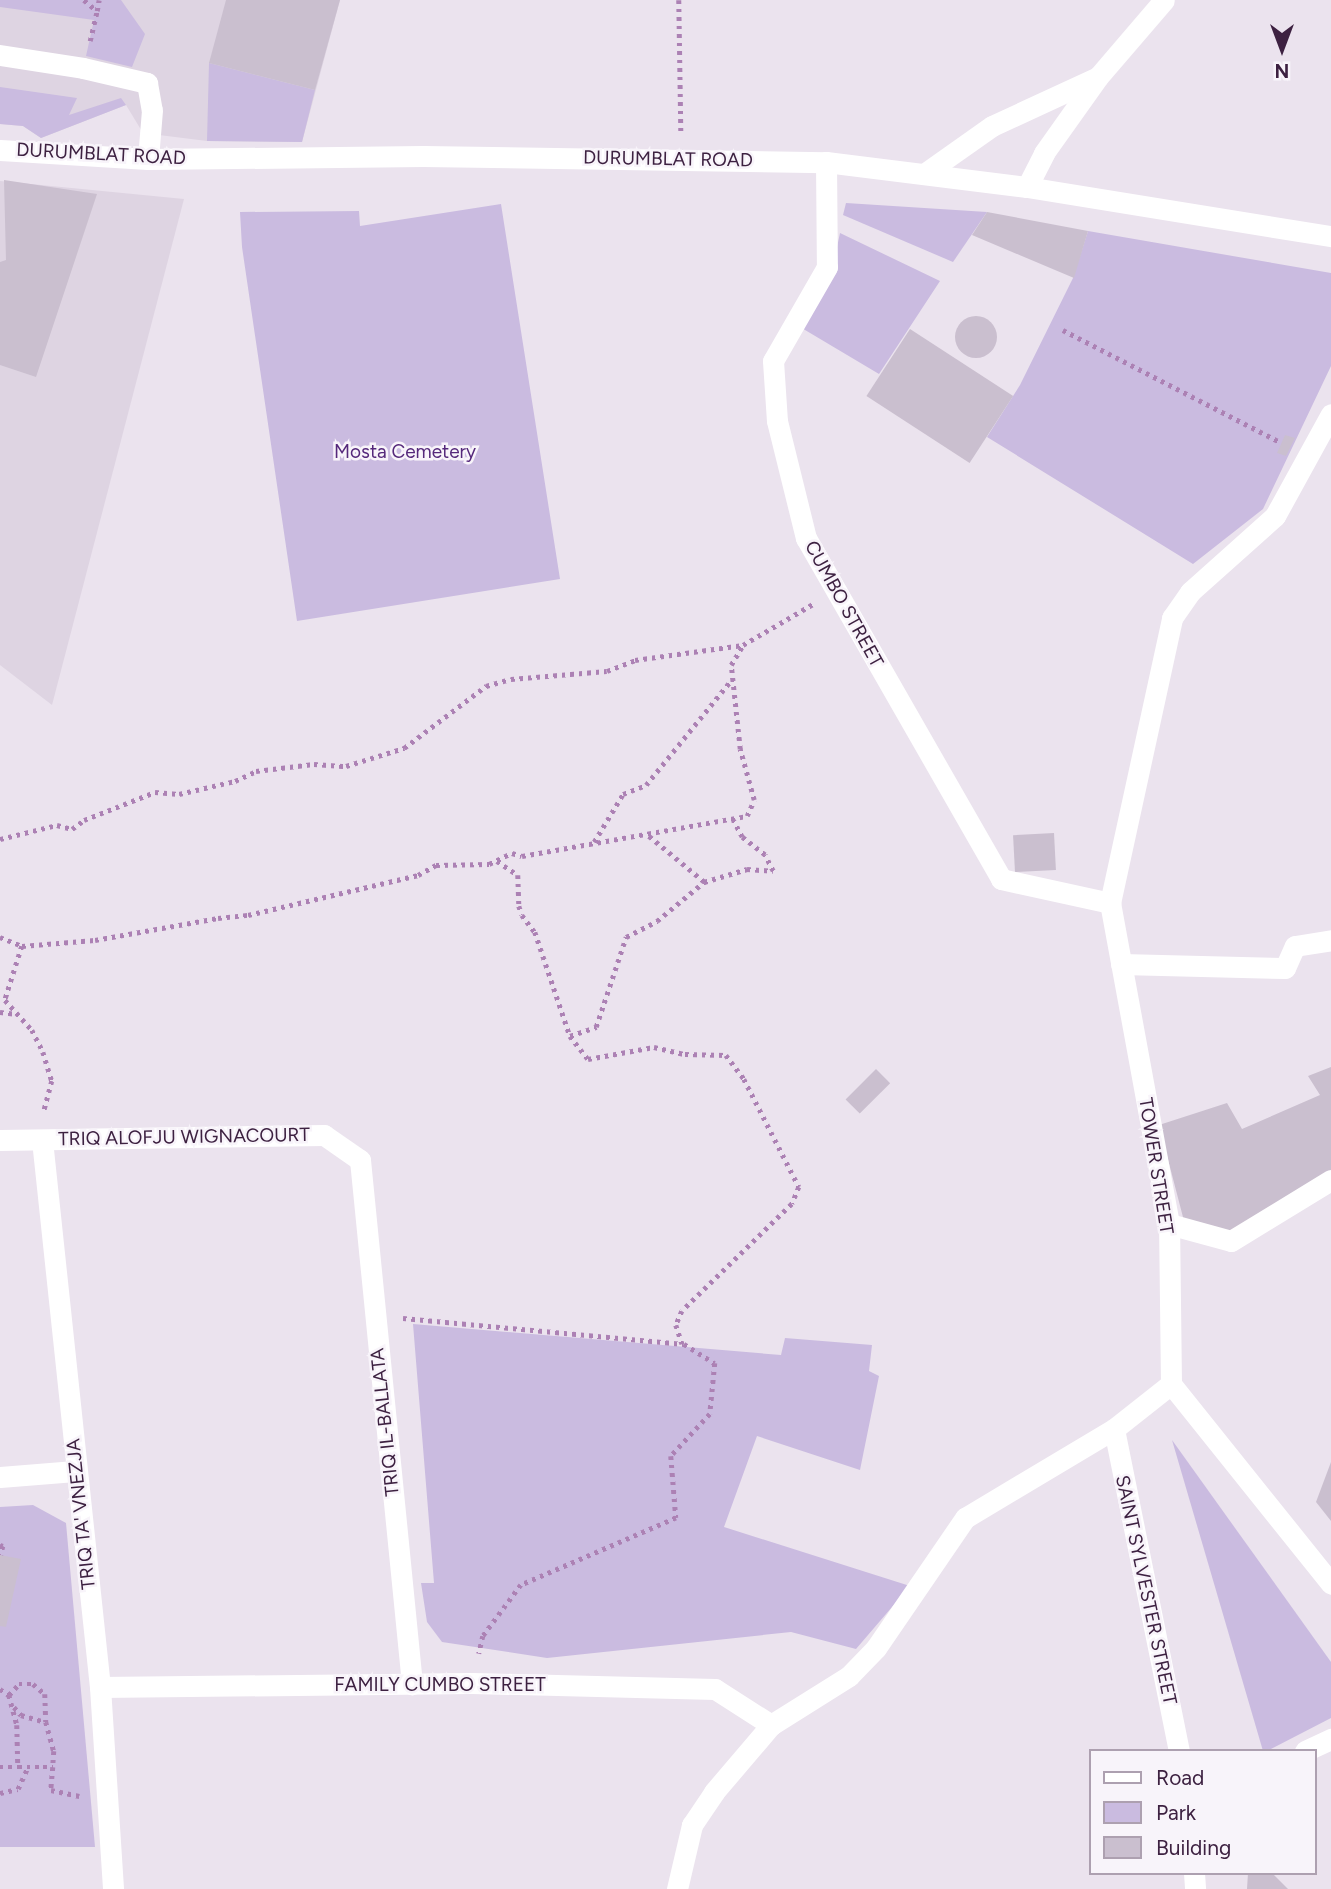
<!DOCTYPE html>
<html>
<head>
<meta charset="utf-8">
<style>
	body { margin:0 }
	#map { position:relative; width:1331px; height:1889px; overflow:hidden; background:#ebe3ee; font-family:Figtree,sans-serif }
	div>[style] { position:absolute }
	.built>* { inset:0; background:#ded4e2 }
	.green>* { inset:0; background:#cabbe0 }
	.building>* { inset:0; background:#cabfcf; transform-origin:0 0 }
	.round { border-radius:50% }
	.path>* { height:4.5px; margin-top:-2.25px; transform-origin:0; background:repeating-linear-gradient(90deg,#ac81b4 0 3.5px,transparent 0 8.5px) }
	.minor>* { height:21px; margin:-10.5px; padding:0 10.5px; transform-origin:10.5px; border-radius:10.5px; background:#fff }
	span { translate:-50% -50%; white-space:nowrap; text-align:center; line-height:1.15; -webkit-text-stroke:5px #f8f4fa; paint-order:stroke }
	.street-label { font-size:19px; color:#3d2141 }
	.park-label { font-size:19px; color:#55287b }
	.legend { position:absolute; left:1089px; top:1749px; width:228px; height:126px; box-sizing:border-box; background:#f8f4fa; border:2px solid #ada0b0; margin:0; padding:9px 12px; list-style:none; font-size:21px; color:#3d2141 }
	.legend li { display:flex; align-items:center; gap:14px; height:35px }
	.legend b { width:35px; border:2px solid #ada0b0 }
	.north { position:absolute; left:1247px; top:14px; width:70px; height:70px; -webkit-text-stroke:5px #f8f4fa; paint-order:stroke; rotate:180deg; font-size:19px; font-weight:700; line-height:28px; text-align:center; color:#3d2141 }
	.north::after { content:''; display:block; margin:auto; width:24px; height:32px; background:#3d2141; clip-path:polygon(50% 0,100% 100%,50% 72%,0 100%) }
</style>
</head>
<body>
<div id="map">
	<div class="built">
		<div style="clip-path:polygon(0 0,340px 0,302px 142px,207px 141px,143px 133px,126px 105px,41px 138px,23px 126px,0 124px)"></div>
		<div style="clip-path:polygon(0 181px,184px 199px,52px 705px,0 665px)"></div>
	</div>
	<div class="green">
		<div style="clip-path:polygon(0 0,121px 0,145px 34px,132px 67px,86px 56px,94px 20px,0 7px)"></div>
		<div style="clip-path:polygon(209px 63px,315px 90px,302px 142px,207px 141px)"></div>
		<div style="clip-path:polygon(0 87px,77px 98px,69px 115px,121px 98px,126px 105px,41px 138px,23px 126px,0 124px)"></div>
		<div style="clip-path:polygon(846px 203px,987px 212px,953px 262px,843px 215px)"></div>
		<div style="clip-path:polygon(501px 204px,560px 579px,297px 621px,242px 247px,240px 212px,359px 211px,360px 226px)"></div>
		<div style="clip-path:polygon(1088px 231px,1331px 273px,1331px 366px,1263px 509px,1193px 564px,987px 437px,1020px 385px,1073px 278px)"></div>
		<div style="clip-path:polygon(840px 233px,940px 281px,879px 374px,800px 327px,830px 280px)"></div>
		<div style="clip-path:polygon(413px 1324px,781px 1355px,785px 1338px,872px 1345px,869px 1371px,879px 1376px,860px 1470px,757px 1436px,724px 1527px,910px 1586px,856px 1649px,791px 1632px,547px 1658px,442px 1642px,427px 1622px,421px 1583px,434px 1583px)"></div>
		<div style="clip-path:polygon(1172px 1440px,1331px 1662px,1331px 1718px,1267px 1751px,1263px 1751px)"></div>
		<div style="clip-path:polygon(33px 1505px,66px 1523px,95px 1847px,0 1847px,0 1507px)"></div>
	</div>
	<div class="building">
		<div style="clip-path:polygon(226px 0,340px 0,315px 90px,209px 63px)"></div>
		<div style="clip-path:polygon(4px 180px,97px 194px,36px 377px,0 365px,0 262px,6px 260px)"></div>
		<div style="clip-path:polygon(987px 212px,1088px 231px,1074px 278px,972px 235px)"></div>
		<div class="round" style="left:955px;top:316px;width:42px;height:42px"></div>
		<div style="left:910px;top:329px;width:123px;height:80px;rotate:33deg"></div>
		<div style="clip-path:polygon(1285px 435px,1295px 438px,1286px 456px,1277px 453px)"></div>
		<div style="left:1054px;top:833px;width:37px;height:41px;rotate:87deg"></div>
		<div style="clip-path:polygon(1331px 1067px,1331px 1171px,1230px 1234px,1184px 1221px,1159px 1125px,1227px 1103px,1242px 1129px,1320px 1095px,1308px 1076px)"></div>
		<div style="left:876px;top:1069px;width:20px;height:43px;rotate:45deg"></div>
		<div style="clip-path:polygon(1331px 1462px,1331px 1521px,1316px 1502px)"></div>
		<div style="clip-path:polygon(0 1555px,21px 1559px,6px 1627px,0 1626px)"></div>
		<div style="clip-path:polygon(1248px 1873px,1272px 1873px,1288px 1889px,1247px 1889px)"></div>
	</div>
	<div class="path">
		<div style="left:84px;top:0;width:17px;rotate:40deg"></div>
		<div style="left:97px;top:11px;width:11px;rotate:-80deg"></div>
		<div style="left:679px;top:0;width:131px;rotate:89.1deg"></div>
		<div style="left:90px;top:41px;width:31px;rotate:-77deg"></div>
		<div style="left:1063px;top:330px;width:246px;rotate:27.3deg"></div>
		<div style="left:0;top:839px;width:59px;rotate:-13.8deg"></div>
		<div style="left:57px;top:825px;width:16px;rotate:15deg"></div>
		<div style="left:72px;top:829px;width:15px;rotate:-37deg"></div>
		<div style="left:84px;top:820px;width:76px;rotate:-21.5deg"></div>
		<div style="left:155px;top:792px;width:24px;rotate:5deg"></div>
		<div style="left:179px;top:794px;width:57px;rotate:-13.1deg"></div>
		<div style="left:235px;top:781px;width:23px;rotate:-25deg"></div>
		<div style="left:256px;top:771px;width:58px;rotate:-6.9deg"></div>
		<div style="left:314px;top:764px;width:32px;rotate:4deg"></div>
		<div style="left:346px;top:766px;width:61px;rotate:-17.2deg"></div>
		<div style="left:404px;top:748px;width:103px;rotate:-37.1deg"></div>
		<div style="left:486px;top:686px;width:26px;rotate:-16deg"></div>
		<div style="left:511px;top:679px;width:96px;rotate:-4.8deg"></div>
		<div style="left:607px;top:671px;width:30px;rotate:-21deg"></div>
		<div style="left:635px;top:660px;width:109px;rotate:-7.9deg"></div>
		<div style="left:743px;top:645px;width:81px;rotate:-30.4deg"></div>
		<div style="left:594px;top:842px;width:56px;rotate:-58.9deg"></div>
		<div style="left:623px;top:794px;width:25px;rotate:-21deg"></div>
		<div style="left:646px;top:785px;width:136px;rotate:-50.9deg"></div>
		<div style="left:497px;top:861px;width:25px;rotate:34deg"></div>
		<div style="left:518px;top:875px;width:31px;rotate:88deg"></div>
		<div style="left:519px;top:906px;width:9px;rotate:72deg"></div>
		<div style="left:522px;top:915px;width:21px;rotate:53deg"></div>
		<div style="left:535px;top:932px;width:110px;rotate:71.4deg"></div>
		<div style="left:570px;top:1036px;width:29px;rotate:52deg"></div>
		<div style="left:588px;top:1059px;width:67px;rotate:-10.3deg"></div>
		<div style="left:654px;top:1047px;width:32px;rotate:13deg"></div>
		<div style="left:685px;top:1054px;width:41px;rotate:1.4deg"></div>
		<div style="left:726px;top:1055px;width:30px;rotate:53deg"></div>
		<div style="left:744px;top:1079px;width:121px;rotate:63deg"></div>
		<div style="left:799px;top:1187px;width:18px;rotate:112deg"></div>
		<div style="left:792px;top:1204px;width:153px;rotate:135.8deg"></div>
		<div style="left:682px;top:1311px;width:15px;rotate:113deg"></div>
		<div style="left:676px;top:1325px;width:20px;rotate:72deg"></div>
		<div style="left:704px;top:882px;width:45px;rotate:-16.8deg"></div>
		<div style="left:747px;top:869px;width:26px;rotate:4deg"></div>
		<div style="left:773px;top:871px;width:18px;rotate:-117deg"></div>
		<div style="left:765px;top:855px;width:29px;rotate:-142deg"></div>
		<div style="left:742px;top:837px;width:19px;rotate:-118deg"></div>
		<div style="left:0;top:937px;width:24px;rotate:22deg"></div>
		<div style="left:22px;top:946px;width:73px;rotate:-4.7deg"></div>
		<div style="left:95px;top:940px;width:125px;rotate:-10.1deg"></div>
		<div style="left:218px;top:918px;width:30px;rotate:-6deg"></div>
		<div style="left:248px;top:915px;width:175px;rotate:-13.2deg"></div>
		<div style="left:418px;top:875px;width:21px;rotate:-29deg"></div>
		<div style="left:436px;top:865px;width:53px;rotate:-1.1deg"></div>
		<div style="left:489px;top:864px;width:25px;rotate:-26deg"></div>
		<div style="left:512px;top:853px;width:10px;rotate:17deg"></div>
		<div style="left:522px;top:856px;width:229px;rotate:-10.1deg"></div>
		<div style="left:747px;top:816px;width:17px;rotate:-66deg"></div>
		<div style="left:754px;top:800px;width:53px;rotate:-105.4deg"></div>
		<div style="left:740px;top:749px;width:84px;rotate:-96.1deg"></div>
		<div style="left:731px;top:665px;width:23px;rotate:-59deg"></div>
		<div style="left:22px;top:946px;width:57px;rotate:107.5deg"></div>
		<div style="left:5px;top:1000px;width:40px;rotate:48deg"></div>
		<div style="left:32px;top:1030px;width:25px;rotate:63deg"></div>
		<div style="left:43px;top:1052px;width:30px;rotate:73deg"></div>
		<div style="left:52px;top:1081px;width:31px;rotate:105deg"></div>
		<div style="left:0;top:1012px;width:17px;rotate:7deg"></div>
		<div style="left:570px;top:1036px;width:28px;rotate:-19deg"></div>
		<div style="left:596px;top:1027px;width:95px;rotate:-71.6deg"></div>
		<div style="left:626px;top:937px;width:35px;rotate:-27deg"></div>
		<div style="left:657px;top:921px;width:61px;rotate:-39.7deg"></div>
		<div style="left:704px;top:882px;width:75px;rotate:-140.4deg"></div>
		<div style="left:403px;top:1318px;width:282px;rotate:5.3deg"></div>
		<div style="left:684px;top:1344px;width:36px;rotate:32deg"></div>
		<div style="left:715px;top:1363px;width:51px;rotate:95.6deg"></div>
		<div style="left:710px;top:1414px;width:57px;rotate:132.9deg"></div>
		<div style="left:671px;top:1456px;width:62px;rotate:85.4deg"></div>
		<div style="left:676px;top:1518px;width:169px;rotate:156.6deg"></div>
		<div style="left:521px;top:1585px;width:64px;rotate:126.7deg"></div>
		<div style="left:483px;top:1636px;width:18px;rotate:103deg"></div>
		<div style="left:0;top:1545px;width:3px;rotate:18deg"></div>
		<div style="left:3px;top:1546px;width:9px;rotate:103deg"></div>
		<div style="left:0;top:1689px;width:11px;rotate:34deg"></div>
		<div style="left:9px;top:1695px;width:31px;rotate:75deg"></div>
		<div style="left:17px;top:1725px;width:42px;rotate:88.6deg"></div>
		<div style="left:18px;top:1767px;width:35px"></div>
		<div style="left:53px;top:1767px;width:23px;rotate:95deg"></div>
		<div style="left:51px;top:1790px;width:29px;rotate:12deg"></div>
		<div style="left:9px;top:1695px;width:15px;rotate:-48deg"></div>
		<div style="left:19px;top:1684px;width:14px"></div>
		<div style="left:33px;top:1684px;width:16px;rotate:40deg"></div>
		<div style="left:45px;top:1694px;width:28px;rotate:88deg"></div>
		<div style="left:46px;top:1722px;width:30px;rotate:75deg"></div>
		<div style="left:54px;top:1751px;width:16px;rotate:94deg"></div>
		<div style="left:14px;top:1707px;width:11px;rotate:49deg"></div>
		<div style="left:21px;top:1715px;width:26px;rotate:16deg"></div>
		<div style="left:0;top:1767px;width:18px"></div>
		<div style="left:0;top:1793px;width:18px;rotate:-13deg"></div>
		<div style="left:18px;top:1789px;width:24px;rotate:-66deg"></div>
	</div>
	<div class="minor">
		<div style="left:0;top:55px;width:84px;rotate:8.9deg"></div>
		<div style="left:83px;top:68px;width:66px;rotate:13.2deg"></div>
		<div style="left:147px;top:83px;width:27px;rotate:80deg"></div>
		<div style="left:152px;top:110px;width:49px;rotate:94.7deg"></div>
		<div style="left:0;top:150px;width:148px;rotate:3.5deg"></div>
		<div style="left:148px;top:159px;width:275px;rotate:-0.6deg"></div>
		<div style="left:423px;top:156px;width:403px;rotate:0.9deg"></div>
		<div style="left:826px;top:162px;width:203px;rotate:7.1deg"></div>
		<div style="left:1027px;top:187px;width:308px;rotate:9.2deg"></div>
		<div style="left:826px;top:162px;width:105px;rotate:89.5deg"></div>
		<div style="left:827px;top:267px;width:108px;rotate:119.9deg"></div>
		<div style="left:773px;top:361px;width:60px;rotate:86.2deg"></div>
		<div style="left:777px;top:421px;width:121px;rotate:76.1deg"></div>
		<div style="left:806px;top:538px;width:393px;rotate:60.2deg"></div>
		<div style="left:1001px;top:879px;width:112px;rotate:12.4deg"></div>
		<div style="left:924px;top:174px;width:83px;rotate:-35.2deg"></div>
		<div style="left:992px;top:126px;width:115px;rotate:-24.8deg"></div>
		<div style="left:1027px;top:187px;width:38px;rotate:-63deg"></div>
		<div style="left:1044px;top:153px;width:93px;rotate:-54.6deg"></div>
		<div style="left:1098px;top:77px;width:101px;rotate:-49.4deg"></div>
		<div style="left:1121px;top:964px;width:164px;rotate:1.4deg"></div>
		<div style="left:1285px;top:968px;width:24px;rotate:-66deg"></div>
		<div style="left:1295px;top:946px;width:36px;rotate:-9deg"></div>
		<div style="left:0;top:1140px;width:324px;rotate:-0.9deg"></div>
		<div style="left:324px;top:1135px;width:44px;rotate:34.8deg"></div>
		<div style="left:360px;top:1160px;width:527px;rotate:84.33deg"></div>
		<div style="left:42px;top:1140px;width:550px;rotate:83.95deg"></div>
		<div style="left:100px;top:1687px;width:202px;rotate:86.3deg"></div>
		<div style="left:1169px;top:1224px;width:64px;rotate:15.3deg"></div>
		<div style="left:1231px;top:1241px;width:117px;rotate:-31.4deg"></div>
		<div style="left:1171px;top:1384px;width:256px;rotate:51.3deg"></div>
		<div style="left:1114px;top:1429px;width:328px;rotate:78.6deg"></div>
		<div style="left:0;top:1477px;width:75px;rotate:-4.6deg"></div>
		<div style="left:100px;top:1687px;width:372px;rotate:-0.6deg"></div>
		<div style="left:472px;top:1683px;width:243px;rotate:1.4deg"></div>
		<div style="left:715px;top:1689px;width:67px;rotate:32.7deg"></div>
		<div style="left:1305px;top:1751px;width:29px;rotate:-25deg"></div>
		<div style="left:1194px;top:1873px;width:16px;rotate:86deg"></div>
		<div style="left:677px;top:1889px;width:66px;rotate:-76.8deg"></div>
		<div style="left:692px;top:1825px;width:40px;rotate:-56deg"></div>
		<div style="left:714px;top:1792px;width:88px;rotate:-49.6deg"></div>
		<div style="left:771px;top:1725px;width:92px;rotate:-32.1deg"></div>
		<div style="left:849px;top:1676px;width:39px;rotate:-46deg"></div>
		<div style="left:876px;top:1648px;width:158px;rotate:-55.6deg"></div>
		<div style="left:965px;top:1518px;width:174px;rotate:-30.9deg"></div>
		<div style="left:1114px;top:1429px;width:73px;rotate:-38.3deg"></div>
		<div style="left:1171px;top:1384px;width:160px;rotate:-90.7deg"></div>
		<div style="left:1169px;top:1224px;width:326px;rotate:-100.4deg"></div>
		<div style="left:1110px;top:903px;width:292px;rotate:-77.7deg"></div>
		<div style="left:1172px;top:618px;width:32px;rotate:-55deg"></div>
		<div style="left:1190px;top:592px;width:114px;rotate:-41.8deg"></div>
		<div style="left:1275px;top:516px;width:116px;rotate:-61.2deg"></div>
	</div>
	<div class="street-label">
		<span style="left:101px;top:154px;rotate:3deg">DURUMBLAT ROAD</span>
		<span style="left:668px;top:159px;rotate:1deg">DURUMBLAT ROAD</span>
		<span style="left:844px;top:604px;rotate:61deg">CUMBO STREET</span>
		<span style="left:184px;top:1137px;rotate:-1deg">TRIQ ALOFJU WIGNACOURT</span>
		<span style="left:1156px;top:1166px;rotate:81deg">TOWER STREET</span>
		<span style="left:385px;top:1422px;rotate:-96deg">TRIQ IL-BALLATA</span>
		<span style="left:81px;top:1514px;rotate:-96deg">TRIQ TA' VNEZJA</span>
		<span style="left:1146px;top:1590px;rotate:78deg">SAINT SYLVESTER STREET</span>
		<span style="left:440px;top:1685px">FAMILY CUMBO STREET</span>
	</div>
	<div class="park-label">
		<span style="left:405px;top:452px">Mosta Cemetery</span>
	</div>
	<ul class="legend">
	<li><b style="height:9px;background:#fff"></b>Road</li>
	<li><b style="height:19px;background:#cabbe0"></b>Park</li>
	<li><b style="height:19px;background:#cabfcf"></b>Building</li>
	</ul>
	<div class="north">N</div>
</div>
</body>
</html>
